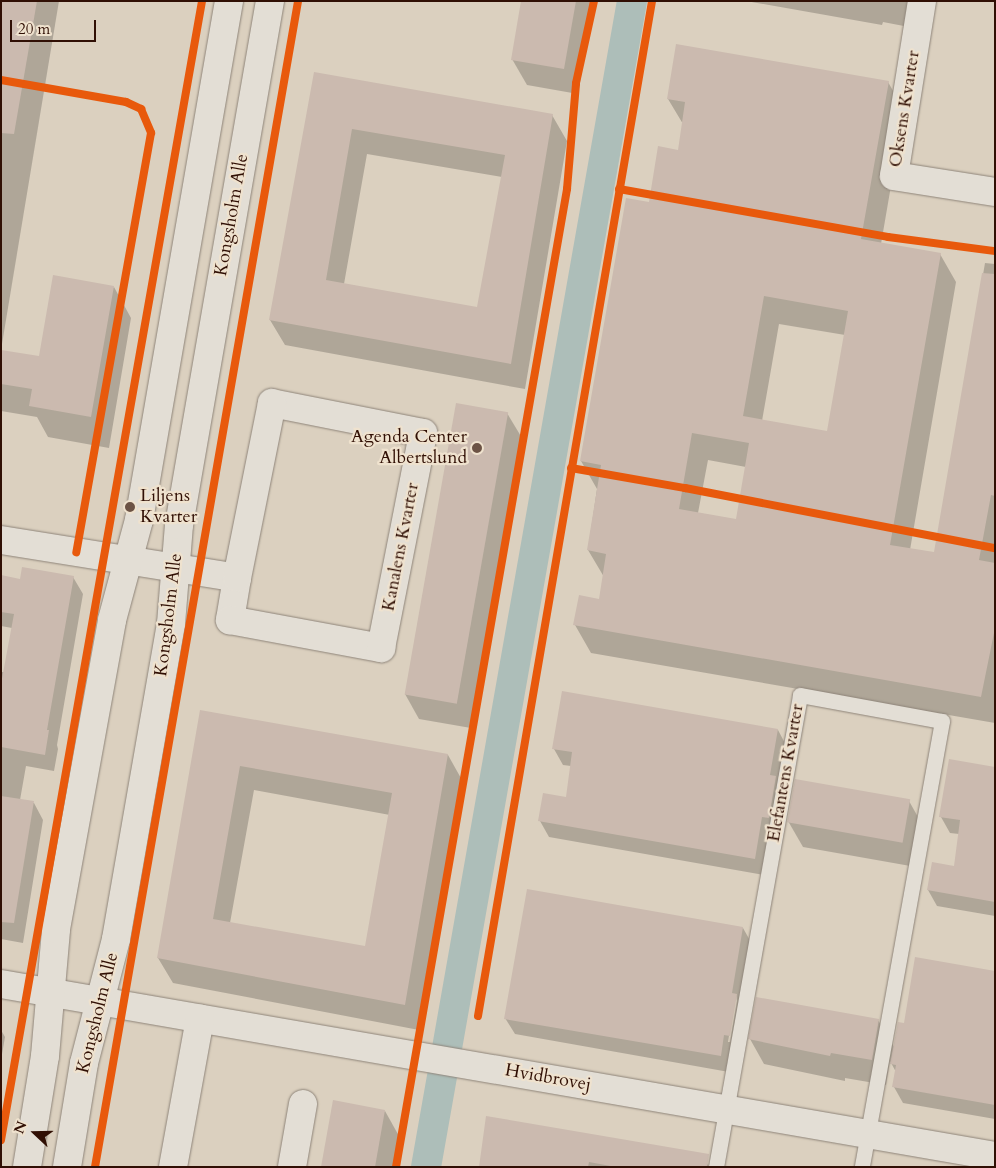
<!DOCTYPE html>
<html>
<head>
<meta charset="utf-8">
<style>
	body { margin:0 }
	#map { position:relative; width:996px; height:1168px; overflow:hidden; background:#dbd0bf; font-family:Cardo,serif }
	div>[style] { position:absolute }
	.shadow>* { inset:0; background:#0003 }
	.canal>* { height:30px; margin:-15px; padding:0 15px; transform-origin:15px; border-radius:15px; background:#adbeb9 }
	.building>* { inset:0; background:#cbbaaf; transform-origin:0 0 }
	.roads { filter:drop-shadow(0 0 1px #8e8479) drop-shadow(0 0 1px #8e8479) }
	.lane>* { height:15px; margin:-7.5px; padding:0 7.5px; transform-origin:7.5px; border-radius:7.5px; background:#e3ded5 }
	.street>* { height:28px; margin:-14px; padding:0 14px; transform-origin:14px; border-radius:14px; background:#e3ded5 }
	.secondary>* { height:28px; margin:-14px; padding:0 14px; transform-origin:14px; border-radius:14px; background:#e3ded5 }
	.cycleway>* { height:8px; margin:-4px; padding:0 4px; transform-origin:4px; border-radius:4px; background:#e8590c }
	.dots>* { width:14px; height:14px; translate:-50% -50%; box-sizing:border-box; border:2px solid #efe2ce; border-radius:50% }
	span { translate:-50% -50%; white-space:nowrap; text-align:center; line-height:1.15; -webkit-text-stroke:4.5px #efe2ce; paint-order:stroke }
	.street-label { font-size:18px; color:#300f04 }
	.poi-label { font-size:18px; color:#300f04 }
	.right { translate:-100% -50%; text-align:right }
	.left { translate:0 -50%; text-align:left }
	.frame { position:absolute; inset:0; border:2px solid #300f04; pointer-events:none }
	.north { position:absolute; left:10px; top:1108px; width:50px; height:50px; -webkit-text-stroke:4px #efe2ce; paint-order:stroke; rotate:291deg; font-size:14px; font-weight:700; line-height:20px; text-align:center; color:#300f04 }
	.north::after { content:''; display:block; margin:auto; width:18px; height:22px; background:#300f04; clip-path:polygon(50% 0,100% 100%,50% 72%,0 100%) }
	.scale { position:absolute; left:10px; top:20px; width:86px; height:22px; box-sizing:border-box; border:2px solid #300f04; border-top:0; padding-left:6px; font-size:15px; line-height:18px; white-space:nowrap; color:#300f04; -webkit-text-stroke:4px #efe2ce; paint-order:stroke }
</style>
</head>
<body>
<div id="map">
	<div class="shadow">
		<div style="clip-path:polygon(1px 1px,59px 1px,1px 350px)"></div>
		<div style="clip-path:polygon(522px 1px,594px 1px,578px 94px,527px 85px,512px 59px)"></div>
		<div style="clip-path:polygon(746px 1px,914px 1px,909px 27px,883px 22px,882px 25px)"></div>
		<div style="clip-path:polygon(evenodd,315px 73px,552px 115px,567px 141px,525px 389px,285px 345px,270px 320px,315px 73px,367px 154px,502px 177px,478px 308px,344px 284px,367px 154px)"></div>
		<div style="clip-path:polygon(evenodd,888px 82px,904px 110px,881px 244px,940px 254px,956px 282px,910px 550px,935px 554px,985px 263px,995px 264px,995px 723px,591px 653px,575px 625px,600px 600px,604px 577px,588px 550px,597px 489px,581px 461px,650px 204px,679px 151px,683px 124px,668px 99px,888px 82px,779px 324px,845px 335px,828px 432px,762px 421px,779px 324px,888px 82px,708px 460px,746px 467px,737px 520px,698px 513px,708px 460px)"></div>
		<div style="clip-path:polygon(114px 287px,131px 318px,109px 448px,48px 437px,37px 417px,1px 411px,1px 351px,40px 357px)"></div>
		<div style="clip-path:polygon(507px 413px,522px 438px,471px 728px,419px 719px,405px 694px)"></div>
		<div style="clip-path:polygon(1px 576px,21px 580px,73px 577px,83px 594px,57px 745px,58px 749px,54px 771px,26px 766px,20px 800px,34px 803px,43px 820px,23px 943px,1px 939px,1px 672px,5px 672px,12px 628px,1px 626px)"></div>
		<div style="clip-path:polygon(evenodd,201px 711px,448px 755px,462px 780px,419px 1030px,173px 983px,158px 958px,201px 711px,254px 790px,390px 815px,366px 948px,230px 923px,254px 790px)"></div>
		<div style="clip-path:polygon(778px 730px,787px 747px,764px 875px,549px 837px,540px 821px,567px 799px,571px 766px,563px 765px,554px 749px)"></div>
		<div style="clip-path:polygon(995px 768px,995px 916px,937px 906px,928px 890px,955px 867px,959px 834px,950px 833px,941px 817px)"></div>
		<div style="clip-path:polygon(909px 801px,923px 826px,916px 867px,803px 847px,788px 821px)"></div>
		<div style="clip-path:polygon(evenodd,743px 928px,752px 944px,729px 1072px,515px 1034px,505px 1018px,743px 928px,736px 994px,737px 1001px,730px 1042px,728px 1042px,736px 994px)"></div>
		<div style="clip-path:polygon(995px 972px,995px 1119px,903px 1103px,894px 1087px,896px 1072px,890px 1061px,886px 1085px,845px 1078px,845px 1081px,764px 1064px,750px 1039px,878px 1020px,894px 1047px,905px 1025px)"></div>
		<div style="clip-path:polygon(1px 1030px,5px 1037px,1px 1060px)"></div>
		<div style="clip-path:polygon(385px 1111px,399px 1136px,394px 1167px,322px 1167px)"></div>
		<div style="clip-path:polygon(702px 1154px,709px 1167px,480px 1167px)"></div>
	</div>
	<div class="canal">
		<div style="left:426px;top:1167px;width:1184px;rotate:-79.98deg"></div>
	</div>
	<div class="building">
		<div style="clip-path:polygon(1px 1px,37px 1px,14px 134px,1px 133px)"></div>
		<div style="clip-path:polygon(521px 1px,576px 1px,564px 69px,511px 60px)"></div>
		<div style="clip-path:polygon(evenodd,676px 44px,889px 81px,861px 239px,941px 253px,890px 545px,934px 552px,982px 273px,995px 274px,995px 496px,991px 495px,979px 560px,995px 563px,995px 628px,981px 697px,573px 625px,579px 595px,599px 599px,606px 554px,587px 550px,601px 465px,580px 461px,626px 198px,649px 202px,658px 146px,678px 150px,685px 102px,667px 99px,676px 44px,764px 296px,848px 311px,827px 431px,743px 416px,764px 296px,676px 44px,692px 433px,749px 443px,736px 519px,679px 509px,692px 433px)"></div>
		<div style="clip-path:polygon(evenodd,314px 72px,553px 114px,511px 364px,269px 320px,314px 72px,352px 129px,505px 155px,477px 307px,326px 280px,352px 129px)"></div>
		<div style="clip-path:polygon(53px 275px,114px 286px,91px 417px,29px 406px,32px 389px,1px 384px,1px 350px,39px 356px)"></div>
		<div style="left:456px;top:403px;width:53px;height:296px;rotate:10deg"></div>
		<div style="clip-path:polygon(22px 567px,74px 576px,47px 730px,49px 730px,45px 755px,1px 747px,1px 684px,14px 614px,1px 612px,1px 575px,20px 579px)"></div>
		<div style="clip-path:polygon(562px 691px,778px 729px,770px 775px,776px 776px,769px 818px,762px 817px,755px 859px,538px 821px,543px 793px,566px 797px,572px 752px,552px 749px)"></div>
		<div style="clip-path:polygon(evenodd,200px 710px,448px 754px,405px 1005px,157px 958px,200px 710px,240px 766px,392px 793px,365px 946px,213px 919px,240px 766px)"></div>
		<div style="clip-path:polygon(949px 759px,995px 767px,995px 902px,927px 890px,932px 862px,954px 866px,960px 820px,939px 817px)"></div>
		<div style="left:795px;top:779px;width:117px;height:44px;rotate:10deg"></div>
		<div style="clip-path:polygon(1px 796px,34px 801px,14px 923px,1px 922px)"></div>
		<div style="clip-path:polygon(527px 889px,743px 927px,732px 993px,737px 994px,730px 1036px,724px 1035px,721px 1056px,504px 1019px)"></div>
		<div style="clip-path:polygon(915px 957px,995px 971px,995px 1105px,892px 1087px,896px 1065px,890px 1064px,898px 1022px,904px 1023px)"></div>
		<div style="clip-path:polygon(756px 997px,879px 1019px,872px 1060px,831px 1053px,830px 1056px,748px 1039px)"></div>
		<div style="clip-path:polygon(333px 1100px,385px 1110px,375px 1167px,321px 1167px)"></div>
		<div style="clip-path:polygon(486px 1116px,709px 1154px,707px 1167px,616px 1167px,589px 1162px,588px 1167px,479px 1167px)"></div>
	</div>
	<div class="roads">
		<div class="lane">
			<div style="left:716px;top:1167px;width:479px;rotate:-79.9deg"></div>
			<div style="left:800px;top:695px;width:144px;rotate:10.4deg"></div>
			<div style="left:942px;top:721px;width:453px;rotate:100.2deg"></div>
		</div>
		<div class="street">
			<div style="left:922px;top:1px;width:177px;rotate:99.1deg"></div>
			<div style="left:894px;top:176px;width:102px;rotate:9deg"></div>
			<div style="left:1px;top:540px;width:239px;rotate:9.1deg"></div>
			<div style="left:237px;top:578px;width:43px;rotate:99.5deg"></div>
			<div style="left:230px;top:620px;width:154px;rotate:10.5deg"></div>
			<div style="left:381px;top:648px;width:219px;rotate:-78.9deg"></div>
			<div style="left:423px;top:433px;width:154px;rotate:-168.8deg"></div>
			<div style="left:272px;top:403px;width:178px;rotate:101.3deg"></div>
			<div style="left:1px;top:984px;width:1009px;rotate:9.82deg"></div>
			<div style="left:173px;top:1167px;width:151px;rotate:-79.7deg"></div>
			<div style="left:292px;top:1167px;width:64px;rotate:-80.1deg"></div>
		</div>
		<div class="secondary">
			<div style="left:27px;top:1167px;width:112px;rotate:-80.8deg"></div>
			<div style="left:45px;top:1056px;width:127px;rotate:-85deg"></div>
			<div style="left:56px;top:929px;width:314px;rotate:-79.7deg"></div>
			<div style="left:112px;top:620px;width:104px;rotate:-74.9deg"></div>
			<div style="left:139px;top:520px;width:527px;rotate:-80.16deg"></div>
			<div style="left:67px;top:1167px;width:105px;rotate:-80.7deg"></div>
			<div style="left:84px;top:1063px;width:128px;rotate:-75.5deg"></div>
			<div style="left:116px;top:939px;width:320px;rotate:-80.1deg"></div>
			<div style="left:171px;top:624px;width:99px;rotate:-85.4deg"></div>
			<div style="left:179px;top:525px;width:532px;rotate:-80.15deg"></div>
		</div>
	</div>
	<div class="cycleway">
		<div style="left:1px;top:80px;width:127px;rotate:10deg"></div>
		<div style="left:126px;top:102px;width:17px;rotate:25deg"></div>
		<div style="left:141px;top:109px;width:26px;rotate:67deg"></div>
		<div style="left:151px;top:133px;width:426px;rotate:100.1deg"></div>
		<div style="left:619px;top:189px;width:273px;rotate:10.1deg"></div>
		<div style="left:888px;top:237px;width:108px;rotate:7.5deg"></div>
		<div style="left:571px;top:468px;width:116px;rotate:10deg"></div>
		<div style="left:685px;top:488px;width:316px;rotate:11deg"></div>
		<div style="left:478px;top:1016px;width:1030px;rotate:-80.27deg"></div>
		<div style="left:1px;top:1140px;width:1157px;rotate:-79.99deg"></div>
		<div style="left:95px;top:1167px;width:1184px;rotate:-80.12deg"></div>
		<div style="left:396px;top:1167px;width:993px;rotate:-80.08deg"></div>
		<div style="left:567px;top:189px;width:106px;rotate:-85.1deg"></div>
		<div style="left:576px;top:83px;width:84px;rotate:-77.6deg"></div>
	</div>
	<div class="dots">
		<div style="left:477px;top:448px;background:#6c5345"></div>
		<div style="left:130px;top:507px;background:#6c5345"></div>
	</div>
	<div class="street-label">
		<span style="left:905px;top:109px;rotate:-81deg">Oksens Kvarter</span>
		<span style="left:232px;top:215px;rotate:-80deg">Kongsholm Alle</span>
		<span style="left:401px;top:547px;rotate:-79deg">Kanalens Kvarter</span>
		<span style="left:169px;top:615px;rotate:-83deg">Kongsholm Alle</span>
		<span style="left:786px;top:773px;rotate:-80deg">Elefantens Kvarter</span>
		<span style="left:98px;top:1013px;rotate:-76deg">Kongsholm Alle</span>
		<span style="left:548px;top:1078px;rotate:10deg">Hvidbrovej</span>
	</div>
	<div class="poi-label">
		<span class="right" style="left:467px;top:448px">Agenda Center<br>Albertslund</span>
		<span class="left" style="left:140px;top:507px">Liljens<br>Kvarter</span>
	</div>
	<div class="frame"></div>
	<div class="north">N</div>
	<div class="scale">20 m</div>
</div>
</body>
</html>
